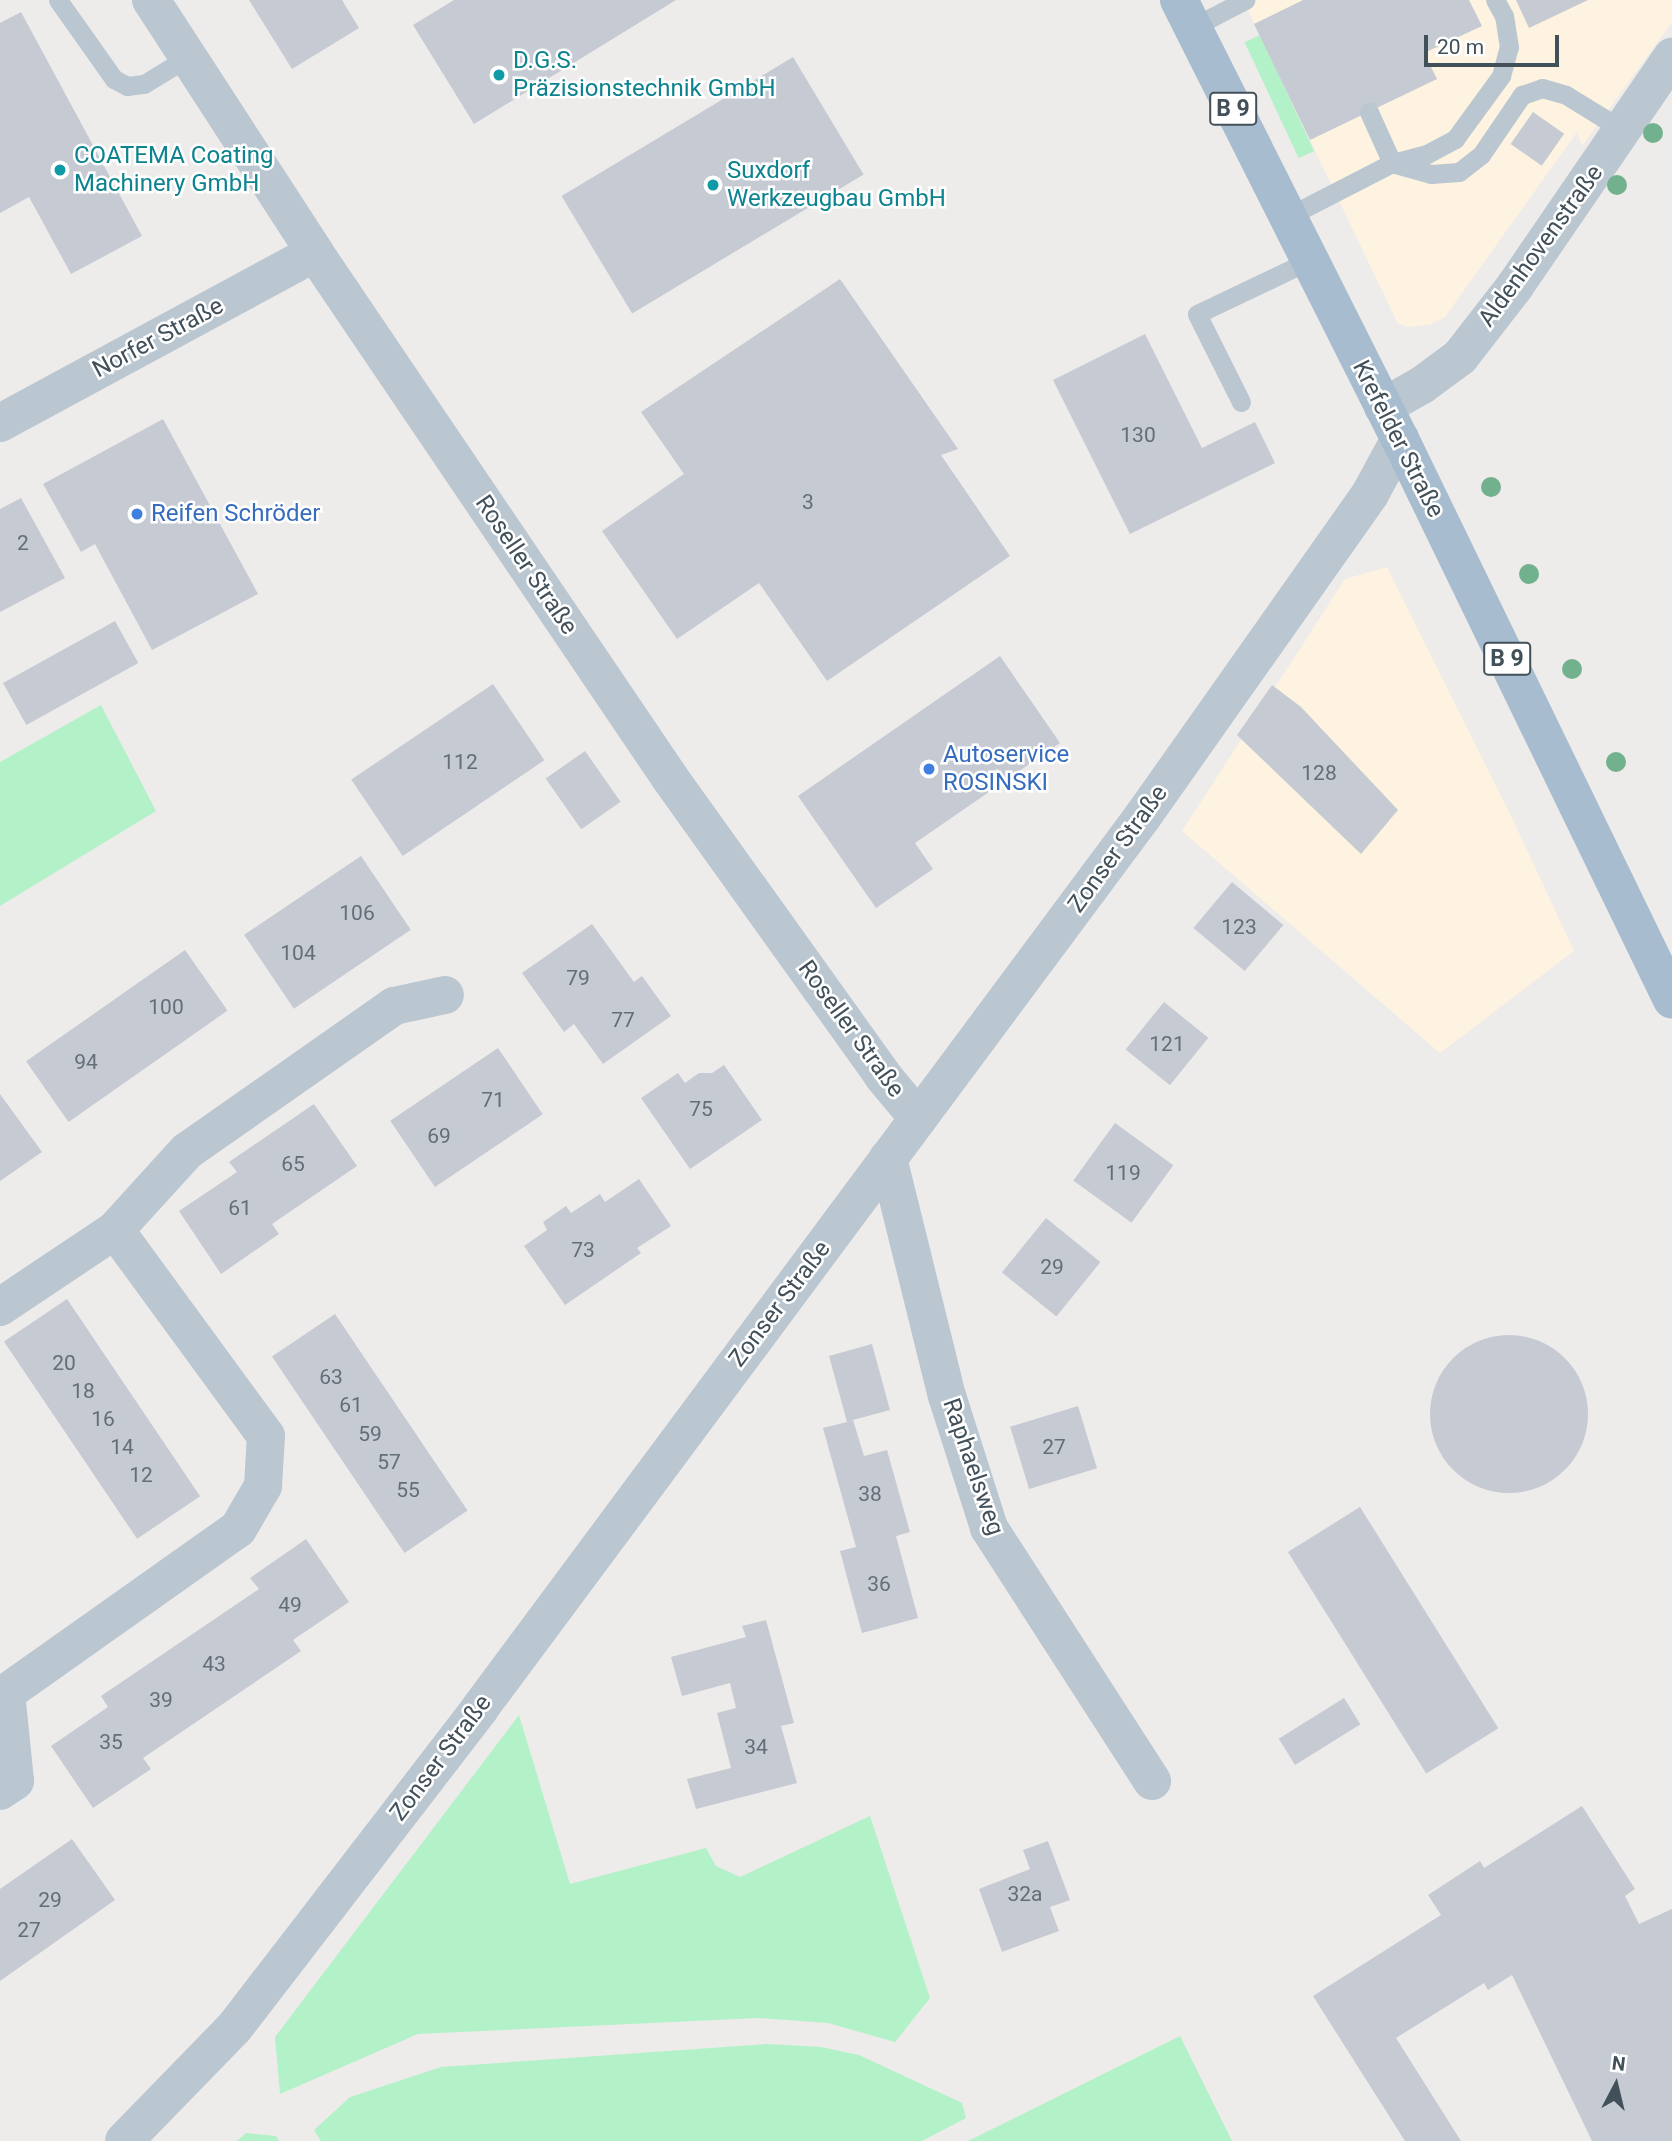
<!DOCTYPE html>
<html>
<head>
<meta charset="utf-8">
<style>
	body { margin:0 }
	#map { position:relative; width:1672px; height:2141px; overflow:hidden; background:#eeebeb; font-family:Roboto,sans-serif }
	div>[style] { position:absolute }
	.commercial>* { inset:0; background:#fdf3e0 }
	.green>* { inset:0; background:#b3f2c8; transform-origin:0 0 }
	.building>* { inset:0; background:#c6cad2; transform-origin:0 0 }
	.round { border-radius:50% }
	.service>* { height:19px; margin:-9.5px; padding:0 9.5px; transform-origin:9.5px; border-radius:9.5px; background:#bac7d0 }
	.minor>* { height:38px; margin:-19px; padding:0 19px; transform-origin:19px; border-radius:19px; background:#bac7d0 }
	.primary>* { height:38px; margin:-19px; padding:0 19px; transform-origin:19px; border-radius:19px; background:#a7bcce }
	.trees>* { width:20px; height:20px; margin:-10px; border-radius:50%; background:#72b18e }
	.dots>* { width:19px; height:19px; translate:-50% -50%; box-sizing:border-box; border:4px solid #fff; border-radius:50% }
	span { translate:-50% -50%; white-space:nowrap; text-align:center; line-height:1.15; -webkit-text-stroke:5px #fff; paint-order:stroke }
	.number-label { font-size:21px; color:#636e78 }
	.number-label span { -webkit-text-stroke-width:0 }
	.shield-label span { padding:2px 5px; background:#fff; border:2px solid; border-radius:5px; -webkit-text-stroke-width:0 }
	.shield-label { font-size:23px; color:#42505a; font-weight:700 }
	.culture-label { font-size:24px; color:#0d838f }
	.left { translate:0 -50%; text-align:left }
	.street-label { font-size:24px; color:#42505a }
	.shop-label { font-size:24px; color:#366cbe }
	.north { position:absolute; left:1581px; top:2050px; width:70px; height:70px; -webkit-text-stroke:5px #fff; paint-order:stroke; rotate:7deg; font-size:19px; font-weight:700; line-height:28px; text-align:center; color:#42505a }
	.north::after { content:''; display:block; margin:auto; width:24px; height:32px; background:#42505a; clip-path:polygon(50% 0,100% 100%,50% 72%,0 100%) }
	.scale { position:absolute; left:1424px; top:35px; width:135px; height:32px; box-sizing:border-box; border:4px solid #42505a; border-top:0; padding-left:9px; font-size:21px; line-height:24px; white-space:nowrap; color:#42505a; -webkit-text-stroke:5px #fff; paint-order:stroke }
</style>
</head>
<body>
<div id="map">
	<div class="commercial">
		<div style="clip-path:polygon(1243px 0,1672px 0,1672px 22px,1582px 146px,1577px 132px,1445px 317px,1431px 324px,1410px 327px,1398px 324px)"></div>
		<div style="clip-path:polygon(1387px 567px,1512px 818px,1574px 951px,1440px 1053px,1182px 831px,1345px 579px)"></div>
	</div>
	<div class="green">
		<div style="left:1260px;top:35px;width:128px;height:17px;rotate:65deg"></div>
		<div style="clip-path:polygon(101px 705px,156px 811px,0 906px,0 762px)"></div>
		<div style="clip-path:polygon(519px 1715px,570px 1884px,706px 1848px,716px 1866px,740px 1877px,870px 1816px,930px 1998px,895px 2042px,828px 2023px,758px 2018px,418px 2034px,280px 2094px,275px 2037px)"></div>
		<div style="clip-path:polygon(1180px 2036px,1232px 2141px,968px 2141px)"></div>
		<div style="clip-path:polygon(767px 2044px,821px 2047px,859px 2055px,962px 2103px,966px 2118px,922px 2141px,321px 2141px,314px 2130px,350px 2097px,441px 2067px)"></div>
		<div style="clip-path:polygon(246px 2133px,276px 2136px,279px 2141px,237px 2141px)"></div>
	</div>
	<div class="building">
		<div style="clip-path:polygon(249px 0,342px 0,359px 28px,292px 69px)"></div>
		<div style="clip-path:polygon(454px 0,676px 0,474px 124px,413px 25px)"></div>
		<div style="clip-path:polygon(1303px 0,1469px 0,1482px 26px,1424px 53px,1437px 79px,1310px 140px,1254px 24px)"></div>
		<div style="clip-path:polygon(1516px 0,1588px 0,1529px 28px)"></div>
		<div style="clip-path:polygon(21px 12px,142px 236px,71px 274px,29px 197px,0 213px,0 23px)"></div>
		<div style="left:793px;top:57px;width:137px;height:270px;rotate:59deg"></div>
		<div style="left:1533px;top:112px;width:38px;height:39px;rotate:35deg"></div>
		<div style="clip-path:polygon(840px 279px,958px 449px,941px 455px,1010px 556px,827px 681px,759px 583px,677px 639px,602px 531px,684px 474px,641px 412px)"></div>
		<div style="clip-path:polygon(1145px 334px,1202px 448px,1255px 422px,1275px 463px,1130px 534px,1053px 380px)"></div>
		<div style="clip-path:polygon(163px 419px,258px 594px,152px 650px,95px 544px,81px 552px,43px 484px)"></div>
		<div style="clip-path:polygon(21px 498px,65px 578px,0 612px,0 509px)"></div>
		<div style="left:115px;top:621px;width:48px;height:128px;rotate:61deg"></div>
		<div style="clip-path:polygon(1000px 656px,1060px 743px,915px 843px,933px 869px,876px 908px,798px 796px)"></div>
		<div style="left:493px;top:684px;width:92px;height:171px;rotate:56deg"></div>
		<div style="clip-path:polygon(1272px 685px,1301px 707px,1398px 810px,1361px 854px,1237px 735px)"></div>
		<div style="left:585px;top:751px;width:62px;height:48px;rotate:55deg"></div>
		<div style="left:361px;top:856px;width:89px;height:141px;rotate:56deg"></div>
		<div style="left:1232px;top:882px;width:67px;height:60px;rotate:40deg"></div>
		<div style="clip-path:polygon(592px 924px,634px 982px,642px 976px,671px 1016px,603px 1064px,574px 1024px,564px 1032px,522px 973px)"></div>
		<div style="left:185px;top:950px;width:74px;height:194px;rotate:55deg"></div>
		<div style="left:1164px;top:1002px;width:57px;height:61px;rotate:39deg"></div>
		<div style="left:498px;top:1048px;width:80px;height:130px;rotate:56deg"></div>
		<div style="clip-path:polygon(724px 1065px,762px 1120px,690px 1169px,641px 1098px,678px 1073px,685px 1083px,699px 1073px,712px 1073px)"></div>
		<div style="clip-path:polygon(0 1094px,42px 1152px,0 1181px)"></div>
		<div style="clip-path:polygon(314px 1104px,357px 1166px,272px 1224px,279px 1234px,221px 1274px,179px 1211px,237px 1172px,229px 1162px)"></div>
		<div style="left:1115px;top:1123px;width:72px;height:71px;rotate:36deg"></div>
		<div style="clip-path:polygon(639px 1179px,671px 1226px,637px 1248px,641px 1253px,565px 1305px,524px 1246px,547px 1230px,543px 1222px,566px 1206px,571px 1213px,600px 1194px,605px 1202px)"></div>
		<div style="left:1046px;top:1218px;width:70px;height:70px;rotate:39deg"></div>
		<div style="left:67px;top:1299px;width:238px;height:76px;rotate:56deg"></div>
		<div style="left:335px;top:1314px;width:237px;height:76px;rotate:56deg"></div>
		<div class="round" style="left:1430px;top:1335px;width:158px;height:158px"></div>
		<div style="clip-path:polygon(872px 1344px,890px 1410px,853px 1420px,864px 1456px,887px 1450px,910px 1532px,896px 1536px,918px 1618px,862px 1633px,840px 1551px,856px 1547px,823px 1428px,847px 1422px,829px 1356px)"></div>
		<div style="left:1078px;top:1406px;width:65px;height:71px;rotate:73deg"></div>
		<div style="left:1360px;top:1507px;width:261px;height:85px;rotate:58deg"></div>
		<div style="clip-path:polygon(306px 1539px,349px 1602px,293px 1640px,301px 1651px,143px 1758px,151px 1769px,93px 1808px,51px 1746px,108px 1707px,101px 1696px,259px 1589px,250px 1578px)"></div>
		<div style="clip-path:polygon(766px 1620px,794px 1723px,781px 1726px,797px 1783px,696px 1809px,687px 1779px,731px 1768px,717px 1713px,736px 1708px,730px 1683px,682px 1696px,671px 1657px,746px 1637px,742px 1626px)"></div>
		<div style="left:1344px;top:1698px;width:31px;height:77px;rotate:58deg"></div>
		<div style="clip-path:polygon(1582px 1806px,1635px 1889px,1625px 1896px,1639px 1924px,1672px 1909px,1672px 2141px,1592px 2141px,1512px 1975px,1488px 1990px,1484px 1983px,1396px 2038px,1461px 2141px,1405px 2141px,1313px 1996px,1441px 1915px,1428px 1895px,1480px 1861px,1484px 1868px)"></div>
		<div style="clip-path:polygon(72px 1839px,115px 1900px,0 1981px,0 1889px)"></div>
		<div style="clip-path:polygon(1048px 1841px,1070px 1900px,1050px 1907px,1059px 1931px,1002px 1952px,979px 1889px,1030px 1869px,1023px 1850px)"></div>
	</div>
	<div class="service">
		<div style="left:58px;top:0;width:97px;rotate:54.7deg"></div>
		<div style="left:114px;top:79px;width:15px;rotate:28deg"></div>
		<div style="left:127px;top:86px;width:17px;rotate:-7deg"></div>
		<div style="left:144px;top:84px;width:52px;rotate:-31.5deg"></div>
		<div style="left:1193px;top:27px;width:59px;rotate:-27.4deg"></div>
		<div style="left:1392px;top:163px;width:41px;rotate:15.8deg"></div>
		<div style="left:1431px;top:174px;width:28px;rotate:-4deg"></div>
		<div style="left:1459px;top:172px;width:28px;rotate:-38deg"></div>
		<div style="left:1481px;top:155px;width:73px;rotate:-55.7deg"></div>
		<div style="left:1522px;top:95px;width:21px;rotate:-19deg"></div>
		<div style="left:1542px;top:88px;width:25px;rotate:16deg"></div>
		<div style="left:1566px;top:95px;width:67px;rotate:31.6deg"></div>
		<div style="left:1393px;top:163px;width:35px;rotate:-15deg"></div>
		<div style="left:1427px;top:154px;width:32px;rotate:-28deg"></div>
		<div style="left:1455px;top:139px;width:78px;rotate:-53.9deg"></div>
		<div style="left:1501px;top:76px;width:30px;rotate:-75deg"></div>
		<div style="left:1509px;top:47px;width:31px;rotate:-99deg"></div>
		<div style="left:1504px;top:16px;width:18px;rotate:-119deg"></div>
		<div style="left:1287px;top:217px;width:118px;rotate:-27.2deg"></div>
		<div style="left:1392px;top:163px;width:56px;rotate:-114.3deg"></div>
		<div style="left:1241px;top:402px;width:98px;rotate:-116.6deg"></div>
		<div style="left:1197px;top:314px;width:123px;rotate:-25.5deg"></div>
	</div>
	<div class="minor">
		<div style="left:151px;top:0;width:302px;rotate:57deg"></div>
		<div style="left:315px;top:253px;width:634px;rotate:55.93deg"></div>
		<div style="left:670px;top:778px;width:366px;rotate:54.4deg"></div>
		<div style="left:883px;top:1076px;width:55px;rotate:50.2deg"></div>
		<div style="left:1383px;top:407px;width:45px;rotate:-29.4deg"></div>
		<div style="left:1422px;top:385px;width:47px;rotate:-36.4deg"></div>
		<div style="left:1460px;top:357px;width:90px;rotate:-52.2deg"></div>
		<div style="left:1515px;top:286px;width:278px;rotate:-55.6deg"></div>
		<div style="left:0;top:423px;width:358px;rotate:-28.4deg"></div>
		<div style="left:888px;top:1158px;width:245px;rotate:76.1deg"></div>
		<div style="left:947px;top:1396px;width:139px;rotate:72.3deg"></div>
		<div style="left:989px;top:1528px;width:301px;rotate:57.2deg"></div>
		<div style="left:0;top:1307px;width:138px;rotate:-33.8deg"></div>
		<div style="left:115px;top:1230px;width:107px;rotate:-47.7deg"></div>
		<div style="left:187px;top:1151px;width:253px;rotate:-35deg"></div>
		<div style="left:394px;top:1006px;width:52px;rotate:-12.2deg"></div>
		<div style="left:0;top:1791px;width:18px;rotate:-34deg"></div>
		<div style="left:15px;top:1781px;width:88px;rotate:-95.8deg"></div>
		<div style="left:6px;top:1693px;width:284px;rotate:-35.3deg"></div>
		<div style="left:238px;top:1529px;width:50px;rotate:-59.8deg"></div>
		<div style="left:263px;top:1486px;width:50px;rotate:-86.6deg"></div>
		<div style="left:266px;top:1436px;width:255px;rotate:-126.2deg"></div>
		<div style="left:124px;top:2141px;width:158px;rotate:-45.8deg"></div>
		<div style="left:234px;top:2028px;width:404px;rotate:-52.4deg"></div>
		<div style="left:480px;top:1708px;width:1111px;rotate:-53.38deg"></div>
		<div style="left:1143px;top:816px;width:394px;rotate:-54.8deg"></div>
		<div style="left:1370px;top:494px;width:63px;rotate:-61.4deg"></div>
	</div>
	<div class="primary">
		<div style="left:1179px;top:0;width:491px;rotate:63.3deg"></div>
		<div style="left:1400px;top:439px;width:623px;rotate:64.13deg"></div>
	</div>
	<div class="trees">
		<div style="left:1653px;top:133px"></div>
		<div style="left:1617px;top:185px"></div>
		<div style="left:1491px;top:487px"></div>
		<div style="left:1529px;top:574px"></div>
		<div style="left:1572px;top:669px"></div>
		<div style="left:1616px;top:762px"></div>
	</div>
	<div class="dots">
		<div style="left:499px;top:75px;background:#0f9aa8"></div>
		<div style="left:60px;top:170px;background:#0f9aa8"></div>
		<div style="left:713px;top:185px;background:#0f9aa8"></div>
		<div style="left:137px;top:514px;background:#3f7fe0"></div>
		<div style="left:929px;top:769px;background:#3f7fe0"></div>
	</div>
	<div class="number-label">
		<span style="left:1138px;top:435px">130</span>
		<span style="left:808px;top:502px">3</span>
		<span style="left:23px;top:543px">2</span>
		<span style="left:460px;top:762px">112</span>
		<span style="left:1319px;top:773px">128</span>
		<span style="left:357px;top:913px">106</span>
		<span style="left:1239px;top:927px">123</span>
		<span style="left:298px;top:953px">104</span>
		<span style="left:578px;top:978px">79</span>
		<span style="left:166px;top:1007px">100</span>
		<span style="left:623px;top:1020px">77</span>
		<span style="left:1167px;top:1044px">121</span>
		<span style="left:86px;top:1062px">94</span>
		<span style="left:493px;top:1100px">71</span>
		<span style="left:701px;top:1109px">75</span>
		<span style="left:439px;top:1136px">69</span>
		<span style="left:293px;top:1164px">65</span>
		<span style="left:1123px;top:1173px">119</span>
		<span style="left:240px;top:1208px">61</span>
		<span style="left:583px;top:1250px">73</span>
		<span style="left:1052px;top:1267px">29</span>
		<span style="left:64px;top:1363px">20</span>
		<span style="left:331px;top:1377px">63</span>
		<span style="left:83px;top:1391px">18</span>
		<span style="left:351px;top:1405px">61</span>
		<span style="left:103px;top:1419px">16</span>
		<span style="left:370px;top:1434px">59</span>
		<span style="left:122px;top:1447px">14</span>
		<span style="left:1054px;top:1447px">27</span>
		<span style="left:389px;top:1462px">57</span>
		<span style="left:141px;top:1475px">12</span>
		<span style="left:408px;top:1490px">55</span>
		<span style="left:870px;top:1494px">38</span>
		<span style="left:879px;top:1584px">36</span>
		<span style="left:290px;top:1605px">49</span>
		<span style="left:214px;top:1664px">43</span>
		<span style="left:161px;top:1700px">39</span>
		<span style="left:111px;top:1742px">35</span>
		<span style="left:756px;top:1747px">34</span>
		<span style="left:1025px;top:1894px">32a</span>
		<span style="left:50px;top:1900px">29</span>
		<span style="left:29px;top:1930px">27</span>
	</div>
	<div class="shield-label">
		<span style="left:1233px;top:109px">B 9</span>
		<span style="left:1507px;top:659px">B 9</span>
	</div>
	<div class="culture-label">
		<span class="left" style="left:513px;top:75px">D.G.S.<br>Präzisionstechnik GmbH</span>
		<span class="left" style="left:74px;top:170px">COATEMA Coating<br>Machinery GmbH</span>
		<span class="left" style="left:727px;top:185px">Suxdorf<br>Werkzeugbau GmbH</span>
	</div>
	<div class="street-label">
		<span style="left:1541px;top:246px;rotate:-54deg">Aldenhovenstraße</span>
		<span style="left:158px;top:338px;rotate:-28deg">Norfer Straße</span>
		<span style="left:1398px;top:439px;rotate:63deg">Krefelder Straße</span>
		<span style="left:526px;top:565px;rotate:56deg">Roseller Straße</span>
		<span style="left:1118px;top:849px;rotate:-54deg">Zonser Straße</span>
		<span style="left:851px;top:1029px;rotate:54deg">Roseller Straße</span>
		<span style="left:780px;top:1304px;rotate:-53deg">Zonser Straße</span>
		<span style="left:973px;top:1467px;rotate:71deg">Raphaelsweg</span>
		<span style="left:441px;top:1758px;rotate:-53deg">Zonser Straße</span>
	</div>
	<div class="shop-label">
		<span class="left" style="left:151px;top:514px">Reifen Schröder</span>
		<span class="left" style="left:943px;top:769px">Autoservice<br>ROSINSKI</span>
	</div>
	<div class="north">N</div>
	<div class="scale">20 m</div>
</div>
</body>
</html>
